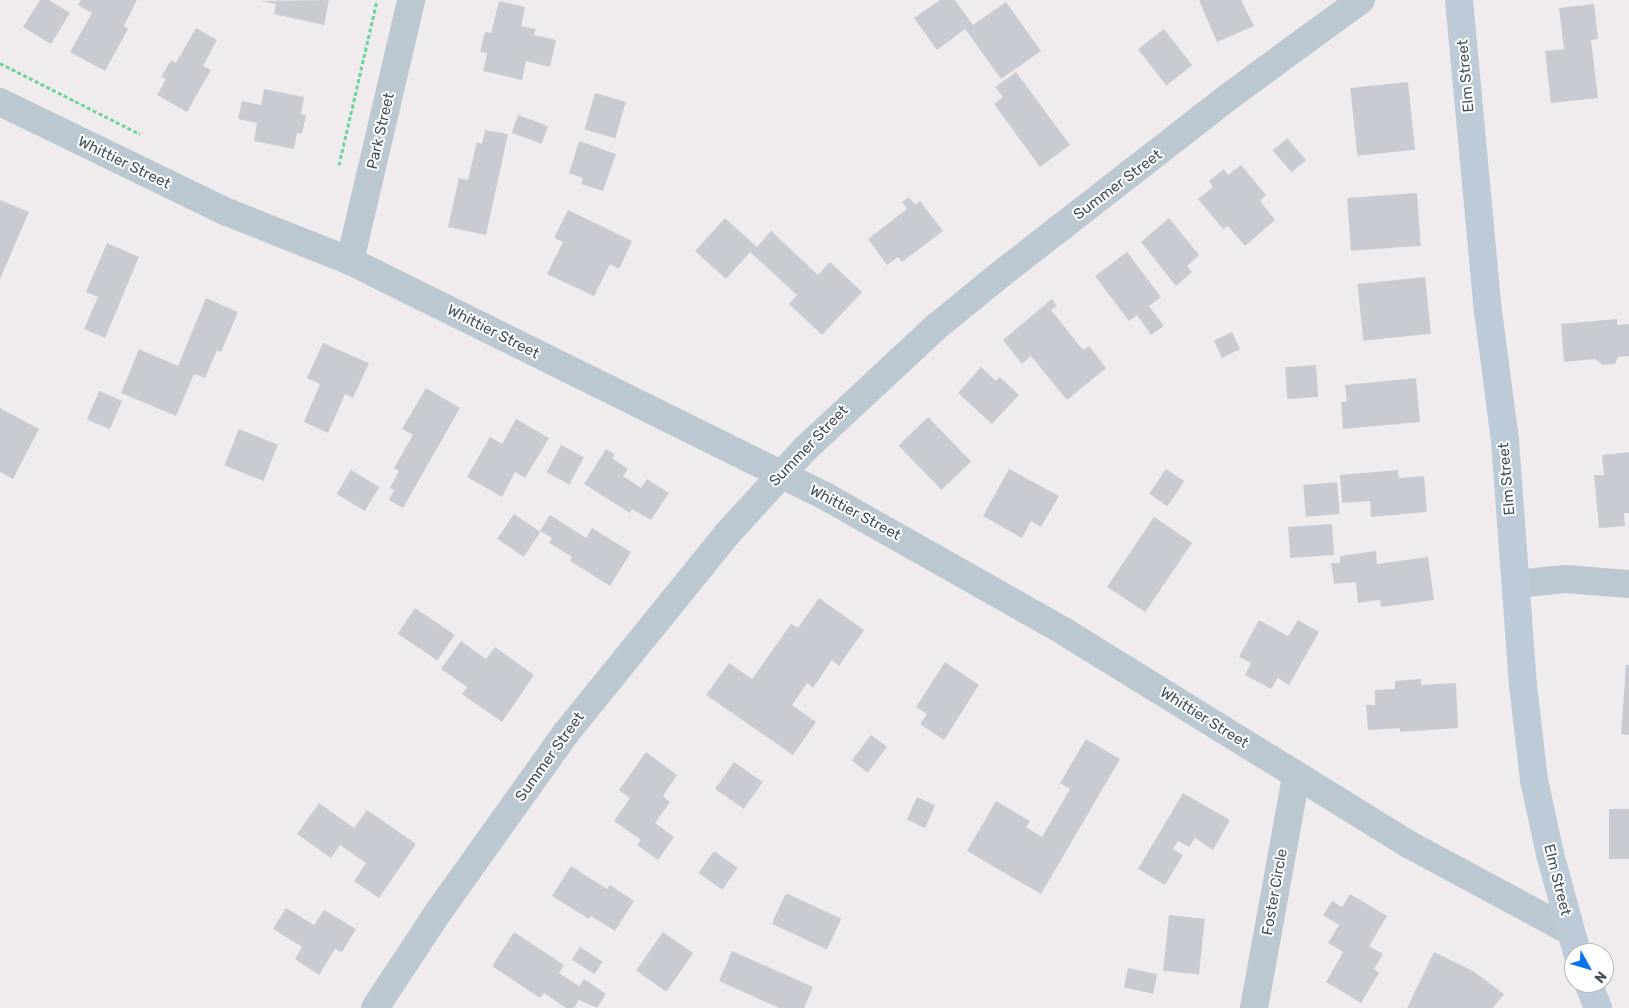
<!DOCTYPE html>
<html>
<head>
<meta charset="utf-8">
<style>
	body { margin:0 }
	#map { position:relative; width:1629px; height:1008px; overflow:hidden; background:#f0eced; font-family:Rubik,sans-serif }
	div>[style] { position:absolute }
	.building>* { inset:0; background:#c8ccd2; transform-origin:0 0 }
	.path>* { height:3px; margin-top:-1.5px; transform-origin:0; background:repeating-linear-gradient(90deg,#6ad59c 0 4px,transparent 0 6.5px) }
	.minor>* { height:28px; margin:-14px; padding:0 14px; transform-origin:14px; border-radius:14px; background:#bbc8d1 }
	.tertiary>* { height:28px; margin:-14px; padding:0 14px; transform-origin:14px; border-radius:14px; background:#bbc8d1 }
	.secondary>* { height:28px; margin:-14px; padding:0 14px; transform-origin:14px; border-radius:14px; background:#bdcbd8 }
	span { translate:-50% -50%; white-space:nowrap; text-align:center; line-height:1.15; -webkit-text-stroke:4px #fff; paint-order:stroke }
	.street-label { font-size:15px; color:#43515c }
	.north { position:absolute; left:1564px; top:943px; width:50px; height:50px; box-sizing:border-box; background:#fff; border:1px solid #b4b9be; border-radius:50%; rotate:129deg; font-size:14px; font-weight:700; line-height:20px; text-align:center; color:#43515c }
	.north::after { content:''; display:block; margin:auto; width:18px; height:22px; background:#0674f0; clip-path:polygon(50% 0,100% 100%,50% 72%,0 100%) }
</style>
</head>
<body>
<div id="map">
	<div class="building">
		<div style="clip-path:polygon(40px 0,49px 0,70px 13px,51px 44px,23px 27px)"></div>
		<div style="clip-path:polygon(81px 0,137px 0,124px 26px,128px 29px,105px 71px,70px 52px,92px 13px,78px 5px)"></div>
		<div style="clip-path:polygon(329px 0,324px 25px,274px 14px,276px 4px,260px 1px)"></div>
		<div style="clip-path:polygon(940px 0,955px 0,973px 25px,1006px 2px,1041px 51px,1001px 79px,965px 29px,937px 50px,914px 18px)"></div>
		<div style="clip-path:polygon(1199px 0,1241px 0,1254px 26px,1217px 42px)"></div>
		<div style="clip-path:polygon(499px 1px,525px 7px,521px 26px,536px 29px,534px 35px,556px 40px,550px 67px,526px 61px,522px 80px,483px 71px,487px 53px,480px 52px,485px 32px,491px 33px)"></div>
		<div style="clip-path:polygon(1594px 4px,1598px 39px,1591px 40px,1598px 98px,1551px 103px,1545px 51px,1564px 49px,1559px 8px)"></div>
		<div style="clip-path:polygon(196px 28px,217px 40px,203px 66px,211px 70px,187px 112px,157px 95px,166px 79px,161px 77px,171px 60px,176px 63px)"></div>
		<div style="left:1164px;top:29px;width:46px;height:33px;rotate:52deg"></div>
		<div style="clip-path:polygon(1016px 72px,1070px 145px,1040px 167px,994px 104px,1003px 97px,995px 87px)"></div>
		<div style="left:1408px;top:82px;width:68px;height:58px;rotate:84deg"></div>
		<div style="clip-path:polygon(264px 89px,304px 97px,301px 114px,306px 115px,302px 134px,297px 133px,294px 149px,254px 141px,257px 123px,238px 119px,242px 101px,261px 105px)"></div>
		<div style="left:595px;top:93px;width:32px;height:38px;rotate:16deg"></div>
		<div style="left:518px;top:115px;width:32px;height:19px;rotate:20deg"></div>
		<div style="clip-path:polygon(485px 130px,508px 134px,486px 235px,448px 227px,459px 178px,468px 180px,477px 142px,482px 144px)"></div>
		<div style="left:1287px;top:138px;width:29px;height:19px;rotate:49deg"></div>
		<div style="clip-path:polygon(579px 141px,616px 154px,603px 191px,581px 184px,583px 178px,569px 173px)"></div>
		<div style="clip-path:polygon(1241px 165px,1266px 195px,1260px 201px,1275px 220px,1245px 246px,1228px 226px,1223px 229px,1198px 199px,1213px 187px,1209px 181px,1224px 169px,1228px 175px)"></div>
		<div style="left:1417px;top:193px;width:53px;height:70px;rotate:86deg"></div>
		<div style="clip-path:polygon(909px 197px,915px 205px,920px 201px,943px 231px,902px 262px,898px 257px,887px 265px,868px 239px,907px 209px,902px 202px)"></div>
		<div style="clip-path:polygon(0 200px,29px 212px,0 279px)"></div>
		<div style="clip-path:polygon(568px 210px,632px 241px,619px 269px,610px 264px,594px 296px,547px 274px,563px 242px,554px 238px)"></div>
		<div style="clip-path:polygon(725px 218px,757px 247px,771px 231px,818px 275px,830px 262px,862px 292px,822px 335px,789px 304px,797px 295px,750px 252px,726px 279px,695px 251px)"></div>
		<div style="clip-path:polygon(1169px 218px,1199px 255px,1187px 266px,1192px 272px,1176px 286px,1141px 242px)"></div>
		<div style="clip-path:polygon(107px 243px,139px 257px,105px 338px,84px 329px,98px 297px,86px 292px)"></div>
		<div style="clip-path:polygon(1127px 252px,1161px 297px,1149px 306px,1164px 326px,1151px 335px,1137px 315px,1129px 321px,1095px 276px)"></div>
		<div style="left:1425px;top:277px;width:57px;height:68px;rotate:84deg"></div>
		<div style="clip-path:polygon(206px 298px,238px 312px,221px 352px,217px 350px,205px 378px,194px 374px,176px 416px,121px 393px,139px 349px,178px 366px)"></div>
		<div style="clip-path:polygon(1052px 299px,1057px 306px,1051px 310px,1083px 350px,1089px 346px,1106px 368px,1067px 400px,1031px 356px,1022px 364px,1003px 340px)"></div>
		<div style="clip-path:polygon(1617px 319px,1617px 325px,1629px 324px,1629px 356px,1618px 357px,1615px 364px,1603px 365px,1595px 359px,1564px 362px,1561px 324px)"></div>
		<div style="left:1232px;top:332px;width:19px;height:20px;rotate:65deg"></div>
		<div style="clip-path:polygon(323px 343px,369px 363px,353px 398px,345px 394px,328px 433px,304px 422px,320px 384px,307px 378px)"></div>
		<div style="left:1316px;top:365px;width:32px;height:31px;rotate:86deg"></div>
		<div style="clip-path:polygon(981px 367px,996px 381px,1000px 377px,1019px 395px,992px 424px,958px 393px)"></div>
		<div style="clip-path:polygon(1416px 378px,1420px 422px,1343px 429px,1341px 402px,1347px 401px,1345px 385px)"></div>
		<div style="clip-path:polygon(426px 388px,460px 408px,403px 508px,389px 500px,394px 490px,390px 488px,399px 471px,394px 468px,413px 435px,402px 429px)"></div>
		<div style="left:99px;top:391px;width:25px;height:31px;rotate:23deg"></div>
		<div style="clip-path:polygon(0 408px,39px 429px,13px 479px,0 472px)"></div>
		<div style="left:928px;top:417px;width:62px;height:41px;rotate:46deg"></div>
		<div style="clip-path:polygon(516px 419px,549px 438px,525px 478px,515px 472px,502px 497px,467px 477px,490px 437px,502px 444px)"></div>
		<div style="left:239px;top:429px;width:42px;height:39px;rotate:22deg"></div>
		<div style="left:561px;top:445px;width:26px;height:31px;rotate:28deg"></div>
		<div style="clip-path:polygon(606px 449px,615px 454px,612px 458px,628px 469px,623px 476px,641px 488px,647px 479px,669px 493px,651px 520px,632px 509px,630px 513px,584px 484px)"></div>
		<div style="clip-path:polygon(1629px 452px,1629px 513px,1624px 513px,1625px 526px,1599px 528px,1594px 475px,1604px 475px,1602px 455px)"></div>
		<div style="clip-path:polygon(1009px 469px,1059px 496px,1041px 527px,1031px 521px,1022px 538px,983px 516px)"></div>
		<div style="left:1166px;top:469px;width:22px;height:30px;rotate:34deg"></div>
		<div style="left:351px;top:470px;width:33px;height:28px;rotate:31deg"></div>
		<div style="clip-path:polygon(1398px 470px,1399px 478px,1424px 476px,1427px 512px,1371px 517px,1370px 501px,1342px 503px,1340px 475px)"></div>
		<div style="left:1337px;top:482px;width:32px;height:34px;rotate:85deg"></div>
		<div style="left:514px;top:514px;width:32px;height:30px;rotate:34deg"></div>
		<div style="clip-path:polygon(550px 515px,586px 538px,592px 528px,631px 552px,610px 586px,570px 561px,572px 557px,549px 543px,552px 538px,540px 531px)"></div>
		<div style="left:1154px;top:517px;width:46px;height:84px;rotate:34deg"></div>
		<div style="left:1332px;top:524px;width:31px;height:44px;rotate:86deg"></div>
		<div style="clip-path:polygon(1376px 551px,1377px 564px,1428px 557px,1434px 600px,1381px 607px,1380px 600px,1358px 603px,1356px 582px,1334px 584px,1331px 563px,1340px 563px,1340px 556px)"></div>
		<div style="clip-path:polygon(819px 598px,864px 630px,839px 666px,832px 660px,813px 688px,807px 683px,792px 705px,816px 722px,793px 755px,706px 695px,729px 663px,752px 679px,791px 624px,798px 628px)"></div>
		<div style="left:415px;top:608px;width:48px;height:31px;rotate:34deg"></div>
		<div style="clip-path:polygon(1259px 620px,1288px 636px,1298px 620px,1319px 632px,1289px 685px,1278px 678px,1271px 689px,1245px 675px,1251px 663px,1239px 657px)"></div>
		<div style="clip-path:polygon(461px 641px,486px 659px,495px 647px,534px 675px,502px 722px,462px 694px,467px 687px,441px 669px)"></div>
		<div style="clip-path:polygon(945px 662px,979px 685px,944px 740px,920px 724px,927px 714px,916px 707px)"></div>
		<div style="clip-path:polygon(1626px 665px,1629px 665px,1629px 735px,1621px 734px)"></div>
		<div style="clip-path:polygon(1421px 679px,1421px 685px,1456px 683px,1458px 728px,1400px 732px,1400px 728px,1368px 730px,1366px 705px,1375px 705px,1375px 690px,1395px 689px,1395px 681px)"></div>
		<div style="left:871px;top:735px;width:20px;height:32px;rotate:37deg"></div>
		<div style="clip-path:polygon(1086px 739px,1120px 759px,1041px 894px,967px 851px,996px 801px,1030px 821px,1026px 827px,1042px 837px,1070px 789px,1060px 783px)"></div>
		<div style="clip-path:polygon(646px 752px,677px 775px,663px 796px,670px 802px,655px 823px,674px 837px,658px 860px,637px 845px,641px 840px,614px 821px,630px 798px,619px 790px)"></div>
		<div style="left:734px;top:762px;width:35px;height:33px;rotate:35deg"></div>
		<div style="clip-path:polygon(1183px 793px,1230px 820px,1213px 850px,1195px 838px,1189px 847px,1178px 841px,1173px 849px,1183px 855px,1165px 885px,1138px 869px)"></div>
		<div style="left:917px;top:797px;width:20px;height:25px;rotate:24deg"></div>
		<div style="clip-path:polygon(319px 803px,354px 828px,367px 810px,416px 844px,379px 898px,354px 881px,366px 863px,340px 845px,331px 858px,297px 834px)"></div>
		<div style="left:1629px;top:809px;width:50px;height:20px;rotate:90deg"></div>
		<div style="left:714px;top:851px;width:29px;height:27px;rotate:35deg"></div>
		<div style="clip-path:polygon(571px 866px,607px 889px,610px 885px,634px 901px,615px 931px,591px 916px,589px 919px,552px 896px)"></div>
		<div style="left:786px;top:893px;width:61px;height:34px;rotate:25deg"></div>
		<div style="clip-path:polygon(1350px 894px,1387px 916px,1369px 946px,1383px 954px,1374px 969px,1379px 973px,1361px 1003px,1326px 982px,1343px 952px,1328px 943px,1339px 925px,1323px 915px,1332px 901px,1342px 907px)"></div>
		<div style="clip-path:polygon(286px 908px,314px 925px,324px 910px,356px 929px,342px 952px,335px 949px,319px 975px,295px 959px,302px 947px,273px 929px)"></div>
		<div style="left:1169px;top:915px;width:36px;height:56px;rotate:6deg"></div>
		<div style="clip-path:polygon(514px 932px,564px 965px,559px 973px,579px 986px,584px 979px,606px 994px,597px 1008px,579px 1000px,574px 1008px,566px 1008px,544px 993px,540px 998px,492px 966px)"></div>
		<div style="left:663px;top:932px;width:37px;height:47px;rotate:35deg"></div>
		<div style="left:580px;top:947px;width:27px;height:15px;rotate:33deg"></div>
		<div style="clip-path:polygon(732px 951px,813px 987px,804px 1008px,779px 1008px,719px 981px)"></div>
		<div style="clip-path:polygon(1434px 952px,1473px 971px,1504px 994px,1493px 1008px,1407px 1008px)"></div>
		<div style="left:1128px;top:968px;width:30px;height:20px;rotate:12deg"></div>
	</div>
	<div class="path">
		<div style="left:0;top:63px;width:157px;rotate:26.9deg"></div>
		<div style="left:339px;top:165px;width:169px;rotate:-77deg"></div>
	</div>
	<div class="minor">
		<div style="left:0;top:102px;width:252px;rotate:25.9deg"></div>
		<div style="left:227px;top:212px;width:132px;rotate:21.7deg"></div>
		<div style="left:350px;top:261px;width:530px;rotate:26.32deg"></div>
		<div style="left:825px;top:496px;width:276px;rotate:29.5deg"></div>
		<div style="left:1065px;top:632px;width:405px;rotate:31.7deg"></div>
		<div style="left:1410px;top:845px;width:182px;rotate:28.3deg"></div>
		<div style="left:350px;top:261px;width:268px;rotate:-76.8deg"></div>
		<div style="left:1516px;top:584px;width:49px;rotate:-5.8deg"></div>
		<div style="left:1565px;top:579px;width:64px;rotate:4.5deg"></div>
		<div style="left:1254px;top:1008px;width:236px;rotate:-79.7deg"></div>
	</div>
	<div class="tertiary">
		<div style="left:375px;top:1008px;width:116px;rotate:-56.6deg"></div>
		<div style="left:439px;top:911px;width:219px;rotate:-54.5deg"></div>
		<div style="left:566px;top:733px;width:256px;rotate:-51deg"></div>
		<div style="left:727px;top:534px;width:115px;rotate:-47.5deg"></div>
		<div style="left:805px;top:449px;width:179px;rotate:-43deg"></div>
		<div style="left:936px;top:327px;width:84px;rotate:-39.2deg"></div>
		<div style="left:1001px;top:274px;width:291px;rotate:-37.9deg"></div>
		<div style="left:1231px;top:95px;width:161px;rotate:-36.2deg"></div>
	</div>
	<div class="secondary">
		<div style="left:1459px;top:0;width:312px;rotate:84.7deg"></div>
		<div style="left:1488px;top:311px;width:131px;rotate:82.5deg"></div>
		<div style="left:1505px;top:441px;width:245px;rotate:85.8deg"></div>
		<div style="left:1523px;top:685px;width:96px;rotate:83.4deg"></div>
		<div style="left:1534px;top:780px;width:76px;rotate:77.8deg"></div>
		<div style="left:1550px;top:854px;width:103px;rotate:74.7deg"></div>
		<div style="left:1588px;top:983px;width:27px;rotate:68deg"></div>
	</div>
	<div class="street-label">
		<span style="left:1466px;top:76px;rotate:-95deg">Elm Street</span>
		<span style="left:381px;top:131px;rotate:-77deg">Park Street</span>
		<span style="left:124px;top:163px;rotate:26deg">Whittier Street</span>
		<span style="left:1118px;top:185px;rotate:-37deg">Summer Street</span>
		<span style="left:493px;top:332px;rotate:27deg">Whittier Street</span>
		<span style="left:809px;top:446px;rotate:-46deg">Summer Street</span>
		<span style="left:1507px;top:479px;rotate:-95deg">Elm Street</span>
		<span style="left:855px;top:513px;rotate:28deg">Whittier Street</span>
		<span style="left:1204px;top:718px;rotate:32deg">Whittier Street</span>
		<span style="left:550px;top:757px;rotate:-54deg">Summer Street</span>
		<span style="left:1557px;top:880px;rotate:76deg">Elm Street</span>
		<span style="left:1275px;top:892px;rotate:-80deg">Foster Circle</span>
	</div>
	<div class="north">N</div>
</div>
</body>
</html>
